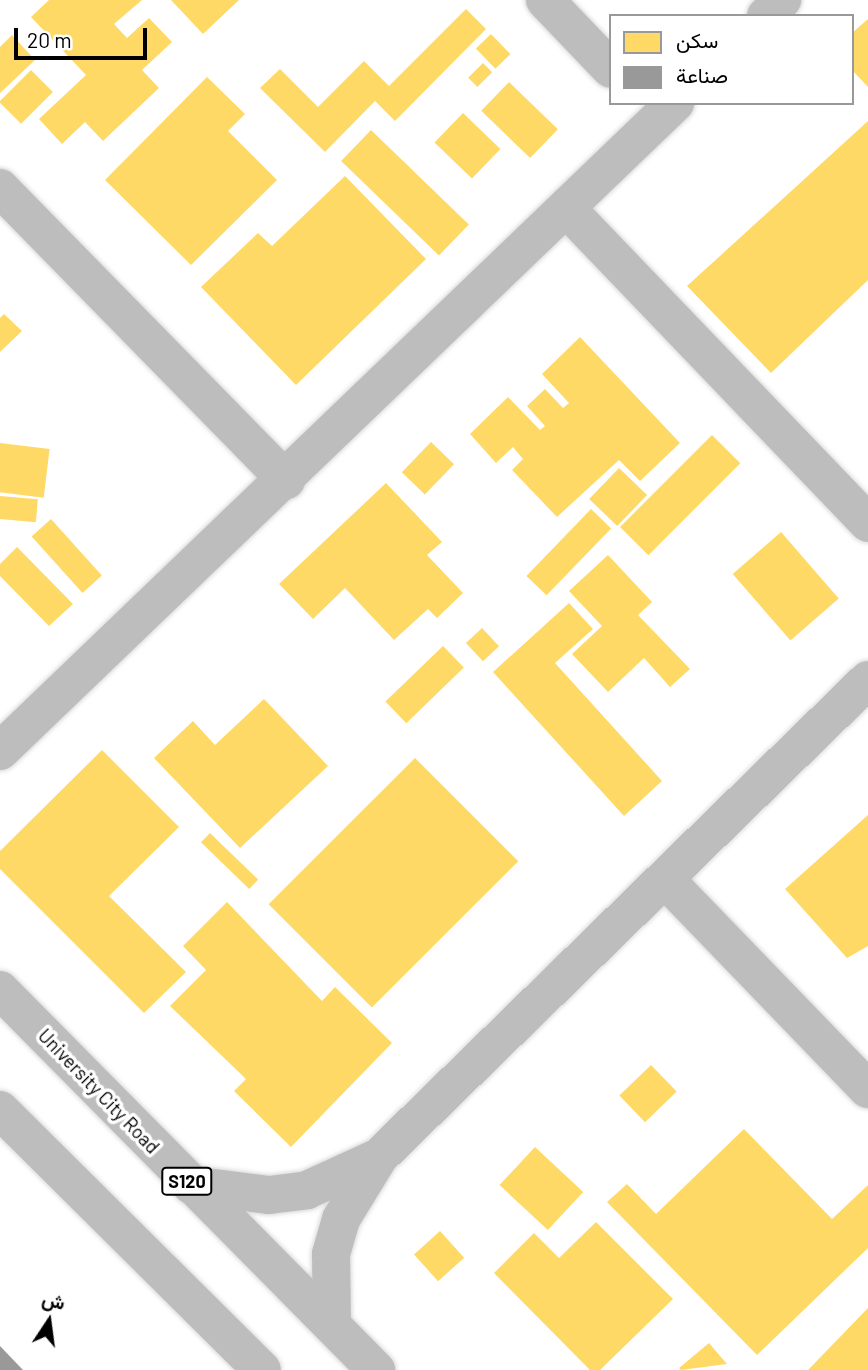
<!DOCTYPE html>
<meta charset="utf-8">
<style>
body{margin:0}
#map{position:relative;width:868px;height:1370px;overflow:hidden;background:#fff;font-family:Barlow,Vazirmatn,sans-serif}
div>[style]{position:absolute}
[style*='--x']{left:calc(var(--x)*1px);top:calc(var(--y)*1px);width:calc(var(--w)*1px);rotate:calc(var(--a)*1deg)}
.homes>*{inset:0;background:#ffd966;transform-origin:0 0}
.industry>*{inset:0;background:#999}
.roads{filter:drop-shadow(0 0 2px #dbdbdb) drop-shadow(0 0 2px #dbdbdb)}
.street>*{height:38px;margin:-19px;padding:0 19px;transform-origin:19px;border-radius:19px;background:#bdbdbd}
.primary>*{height:38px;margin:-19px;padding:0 19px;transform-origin:19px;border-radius:19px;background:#bdbdbd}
span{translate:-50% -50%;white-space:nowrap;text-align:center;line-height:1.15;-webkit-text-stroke:7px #fff;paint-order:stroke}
.shield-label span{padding:2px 5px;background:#fff;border:2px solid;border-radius:5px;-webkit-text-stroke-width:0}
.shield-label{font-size:18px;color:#000;font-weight:700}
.street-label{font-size:19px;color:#000}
.legend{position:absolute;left:609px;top:14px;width:245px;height:91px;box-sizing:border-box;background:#fff;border:2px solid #999;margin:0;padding:9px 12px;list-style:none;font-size:21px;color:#000}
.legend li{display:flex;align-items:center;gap:14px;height:35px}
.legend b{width:35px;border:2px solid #999}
.north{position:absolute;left:14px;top:1286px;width:70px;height:70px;-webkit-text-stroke:5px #fff;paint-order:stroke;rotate:13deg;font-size:19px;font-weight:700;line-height:28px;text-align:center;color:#000}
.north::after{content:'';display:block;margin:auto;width:24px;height:32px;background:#000;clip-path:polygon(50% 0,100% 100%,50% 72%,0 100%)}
.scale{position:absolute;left:14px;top:28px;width:133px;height:32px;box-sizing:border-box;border:4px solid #000;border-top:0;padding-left:9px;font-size:21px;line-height:24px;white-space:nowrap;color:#000;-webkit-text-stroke:5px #fff;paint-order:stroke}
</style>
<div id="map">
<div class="homes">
<i style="clip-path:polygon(49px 0,142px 0,114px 24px,127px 38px,149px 18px,172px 42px,142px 70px,159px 88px,103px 141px,85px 122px,62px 144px,39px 119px,86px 75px,31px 17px)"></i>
<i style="clip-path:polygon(171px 0,239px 0,203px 34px)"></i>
<i style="clip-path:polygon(466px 9px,486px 29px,395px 121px,375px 101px,325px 152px,260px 88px,280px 69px,318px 107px,364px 61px,389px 86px)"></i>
<i style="clip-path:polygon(868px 19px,868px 87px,852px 70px,852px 33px)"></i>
<i style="left:491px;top:34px;width:28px;height:21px;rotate:46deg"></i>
<i style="clip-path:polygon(12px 35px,35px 60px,0 93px,0 47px)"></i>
<i style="left:483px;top:63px;width:13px;height:21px;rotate:45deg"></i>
<i style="left:31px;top:70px;width:31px;height:45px;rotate:45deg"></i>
<i style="clip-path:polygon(207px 77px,245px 114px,228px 131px,277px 180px,191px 265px,105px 180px)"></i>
<i style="left:509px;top:82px;width:68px;height:40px;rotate:44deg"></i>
<i style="left:463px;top:113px;width:52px;height:41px;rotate:44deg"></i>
<i style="clip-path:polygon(868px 121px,868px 280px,771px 373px,687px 286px)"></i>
<i style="left:371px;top:130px;width:136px;height:43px;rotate:44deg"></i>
<i style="clip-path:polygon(345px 176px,426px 259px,296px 385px,201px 287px,258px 233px,272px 246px)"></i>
<i style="clip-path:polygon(4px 314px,22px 331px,0 352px,0 318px)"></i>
<i style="clip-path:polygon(580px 337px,680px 443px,640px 481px,619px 460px,557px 517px,512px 470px,523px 459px,513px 447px,496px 463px,470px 434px,508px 397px,540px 430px,545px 426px,527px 406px,545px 389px,563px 408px,569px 403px,542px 374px)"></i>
<i style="left:712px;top:435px;width:40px;height:130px;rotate:45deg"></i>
<i style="left:431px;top:442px;width:32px;height:42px;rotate:44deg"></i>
<i style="left:0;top:443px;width:50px;height:49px;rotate:7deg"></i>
<i style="left:619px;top:468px;width:39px;height:43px;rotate:44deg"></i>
<i style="clip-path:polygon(386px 483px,442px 542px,427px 555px,463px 593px,437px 618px,428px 609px,394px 640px,345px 588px,313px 619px,279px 584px)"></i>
<i style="left:0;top:496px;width:38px;height:23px;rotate:5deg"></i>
<i style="left:591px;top:509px;width:28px;height:93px;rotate:44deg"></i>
<i style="left:51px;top:519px;width:76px;height:26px;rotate:48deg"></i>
<i style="left:781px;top:532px;width:88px;height:64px;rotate:49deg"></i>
<i style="clip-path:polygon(17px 547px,73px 604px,49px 626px,0 576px,0 564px)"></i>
<i style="clip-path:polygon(608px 555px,652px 602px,638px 615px,690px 669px,670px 687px,644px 658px,608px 692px,572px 654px,602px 626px,569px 591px)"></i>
<i style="clip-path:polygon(569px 603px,593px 629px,555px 663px,662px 781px,624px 816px,493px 672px)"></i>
<i style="left:482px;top:628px;width:25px;height:22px;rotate:47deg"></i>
<i style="left:443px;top:646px;width:30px;height:80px;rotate:46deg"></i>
<i style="clip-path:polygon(264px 699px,328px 766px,240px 848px,154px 758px,193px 721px,215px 745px)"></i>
<i style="clip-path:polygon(102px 750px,179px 827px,109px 896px,186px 972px,144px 1013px,0 869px,0 851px)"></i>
<i style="left:415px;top:758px;width:146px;height:207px;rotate:45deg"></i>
<i style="clip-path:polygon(868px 815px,868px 946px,847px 958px,785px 889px)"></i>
<i style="left:210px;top:833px;width:67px;height:13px;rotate:44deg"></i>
<i style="clip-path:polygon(227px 902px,322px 1001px,335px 987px,392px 1043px,291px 1147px,234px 1091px,246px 1079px,170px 1006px,206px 970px,183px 946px)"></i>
<i style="left:651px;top:1065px;width:37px;height:44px;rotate:46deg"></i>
<i style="clip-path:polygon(744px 1129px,832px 1219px,868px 1185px,868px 1248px,757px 1355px,607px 1202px,627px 1184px,656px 1214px)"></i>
<i style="left:535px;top:1147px;width:66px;height:52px;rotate:43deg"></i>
<i style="clip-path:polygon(596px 1222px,673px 1299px,600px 1370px,590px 1370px,494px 1273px,534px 1233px,559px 1258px)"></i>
<i style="left:440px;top:1231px;width:36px;height:35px;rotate:48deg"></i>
<i style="clip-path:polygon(868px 1308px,868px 1370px,808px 1370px)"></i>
<i style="clip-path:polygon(709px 1343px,727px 1364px,681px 1370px,679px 1368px)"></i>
</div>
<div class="industry">
<i style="clip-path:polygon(0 1346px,23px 1370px,0 1370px)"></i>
</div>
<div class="roads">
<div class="street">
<i style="--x:545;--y:0;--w:95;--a:46.3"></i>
<i style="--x:766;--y:16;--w:23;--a:-45"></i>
<i style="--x:0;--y:188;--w:409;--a:45.6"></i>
<i style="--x:567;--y:209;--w:435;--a:46.2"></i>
<i style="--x:0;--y:751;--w:936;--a:-43.83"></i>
<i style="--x:665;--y:879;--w:292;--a:46"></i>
<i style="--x:191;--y:1185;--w:79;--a:7.3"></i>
<i style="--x:269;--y:1195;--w:38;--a:-7"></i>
<i style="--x:307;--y:1190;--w:77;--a:-24.6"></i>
<i style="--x:332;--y:1324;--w:70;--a:-90.8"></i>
<i style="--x:331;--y:1254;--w:36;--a:-74"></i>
<i style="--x:341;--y:1219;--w:73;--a:-58.5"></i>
<i style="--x:379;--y:1157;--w:683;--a:-44.29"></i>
</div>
<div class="primary">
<i style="--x:0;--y:990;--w:535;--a:45.3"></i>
<i style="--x:0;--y:1110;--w:369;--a:44.8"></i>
</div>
</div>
<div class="shield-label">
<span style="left:187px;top:1181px">S120</span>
</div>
<div class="street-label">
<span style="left:99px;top:1091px;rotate:46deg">University City Road</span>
</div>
<ul class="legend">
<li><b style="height:19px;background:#ffd966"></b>سكن</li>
<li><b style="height:19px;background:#999"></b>صناعة</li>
</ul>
<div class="north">ش</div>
<div class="scale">20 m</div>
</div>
